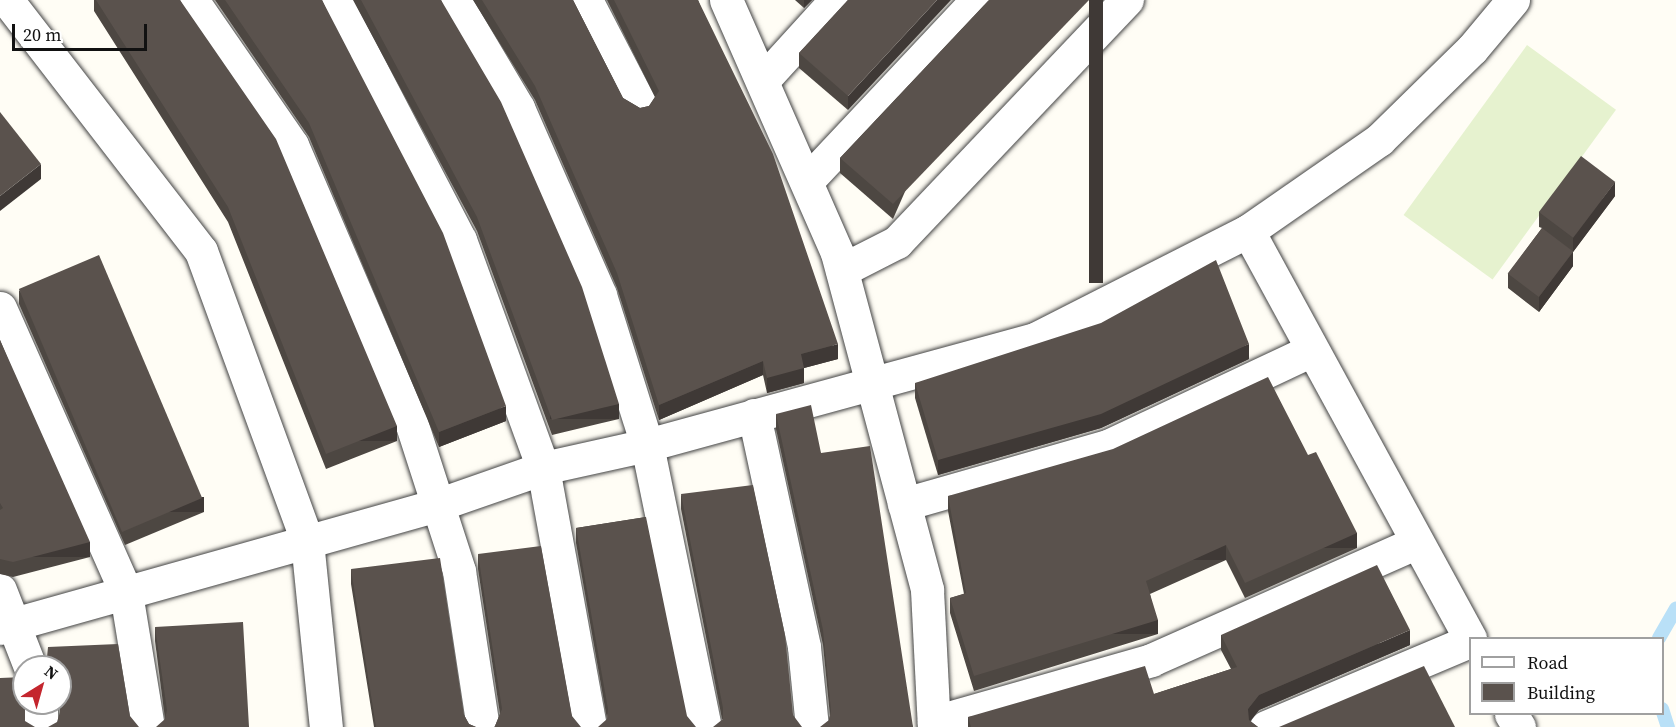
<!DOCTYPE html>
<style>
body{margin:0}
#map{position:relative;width:1676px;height:727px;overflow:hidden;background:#fffdf5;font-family:"Source Serif 4",serif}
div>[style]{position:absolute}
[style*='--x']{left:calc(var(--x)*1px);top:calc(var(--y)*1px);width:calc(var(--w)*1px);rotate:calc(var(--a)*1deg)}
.pitch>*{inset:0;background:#e6f2cf;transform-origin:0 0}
.stream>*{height:14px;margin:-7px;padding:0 7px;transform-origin:7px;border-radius:7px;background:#b9e0f7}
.roads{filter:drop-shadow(0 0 2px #444) drop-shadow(0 0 2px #444)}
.minor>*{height:33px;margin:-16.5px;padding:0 16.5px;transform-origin:16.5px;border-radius:16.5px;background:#fff}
.wall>*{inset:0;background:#4d4742}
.shaded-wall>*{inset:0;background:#3f3936;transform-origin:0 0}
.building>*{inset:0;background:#5a524d;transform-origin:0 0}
span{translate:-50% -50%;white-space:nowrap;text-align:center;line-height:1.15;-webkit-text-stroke:6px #fff;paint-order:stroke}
.legend{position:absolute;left:1469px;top:637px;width:195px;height:78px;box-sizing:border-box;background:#fff;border:2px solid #a0a0a0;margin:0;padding:8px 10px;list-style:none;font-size:18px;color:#111}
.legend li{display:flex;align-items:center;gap:12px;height:30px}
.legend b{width:30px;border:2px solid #a0a0a0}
.north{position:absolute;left:12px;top:655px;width:60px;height:60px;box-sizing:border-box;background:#fff;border:2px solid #a0a0a0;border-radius:50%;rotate:37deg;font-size:16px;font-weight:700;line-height:24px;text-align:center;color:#111}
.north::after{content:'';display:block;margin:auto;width:21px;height:27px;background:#c4262e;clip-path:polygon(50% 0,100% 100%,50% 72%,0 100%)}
.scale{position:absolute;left:12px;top:24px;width:135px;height:27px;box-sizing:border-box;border:3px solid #111;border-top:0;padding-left:8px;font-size:18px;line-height:21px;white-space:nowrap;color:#111;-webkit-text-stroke:4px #fff;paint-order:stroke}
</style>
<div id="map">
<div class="pitch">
<i style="left:1527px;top:45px;width:110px;height:210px;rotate:36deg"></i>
</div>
<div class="stream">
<i style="--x:1659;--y:638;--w:34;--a:-60"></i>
<i style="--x:1662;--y:709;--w:19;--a:72"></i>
</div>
<div class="roads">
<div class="minor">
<i style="--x:7;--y:0;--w:317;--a:52.3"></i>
<i style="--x:201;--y:251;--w:309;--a:69.9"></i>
<i style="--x:307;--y:541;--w:187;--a:84.2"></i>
<i style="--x:192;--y:0;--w:176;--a:55.4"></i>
<i style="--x:292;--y:145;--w:301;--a:66.8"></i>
<i style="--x:411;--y:422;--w:157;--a:72.1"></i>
<i style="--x:459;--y:571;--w:158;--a:81.3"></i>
<i style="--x:335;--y:0;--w:271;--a:62.5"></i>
<i style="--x:460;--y:240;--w:243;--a:70"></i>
<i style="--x:543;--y:468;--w:263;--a:79.7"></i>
<i style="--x:454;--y:0;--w:126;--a:59.3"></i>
<i style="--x:518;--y:108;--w:204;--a:66.3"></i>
<i style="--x:600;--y:295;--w:157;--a:72.6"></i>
<i style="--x:647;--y:445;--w:288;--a:78.4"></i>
<i style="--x:586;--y:0;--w:117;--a:62.6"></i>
<i style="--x:726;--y:0;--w:276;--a:66.3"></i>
<i style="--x:837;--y:253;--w:349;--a:75"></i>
<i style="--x:927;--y:590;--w:137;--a:87.1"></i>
<i style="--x:764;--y:79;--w:107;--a:-47.7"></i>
<i style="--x:807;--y:181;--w:248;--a:-46.8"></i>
<i style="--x:1248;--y:231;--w:464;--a:61.4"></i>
<i style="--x:842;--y:270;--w:62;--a:-27"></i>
<i style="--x:897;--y:242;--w:334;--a:-46.5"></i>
<i style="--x:0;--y:308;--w:312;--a:66.1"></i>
<i style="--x:126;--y:593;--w:136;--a:80.7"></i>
<i style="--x:754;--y:415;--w:237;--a:77.8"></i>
<i style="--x:804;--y:647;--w:80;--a:84.3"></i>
<i style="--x:904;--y:504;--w:212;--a:-15.9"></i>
<i style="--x:1108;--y:446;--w:225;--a:-25.2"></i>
<i style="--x:0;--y:590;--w:83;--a:68.7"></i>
<i style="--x:0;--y:628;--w:454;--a:-15.7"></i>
<i style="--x:437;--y:505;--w:112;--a:-19.2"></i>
<i style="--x:543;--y:468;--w:107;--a:-12.5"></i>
<i style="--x:647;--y:445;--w:404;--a:-15.3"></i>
<i style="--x:1037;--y:338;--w:237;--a:-26.9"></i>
<i style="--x:1248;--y:231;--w:160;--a:-34.8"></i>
<i style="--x:1379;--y:140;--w:130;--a:-44.4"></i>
<i style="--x:1472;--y:49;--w:64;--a:-50.1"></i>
<i style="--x:41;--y:703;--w:24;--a:90"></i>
<i style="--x:1511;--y:714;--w:15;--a:58"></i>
<i style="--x:934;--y:722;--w:226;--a:-15.9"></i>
<i style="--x:1151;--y:660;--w:291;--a:-23.9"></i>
<i style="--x:1266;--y:727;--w:221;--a:-22.9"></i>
</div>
</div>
<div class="wall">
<i style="clip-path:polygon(94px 0,180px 0,397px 441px,326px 469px,228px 222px,94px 11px)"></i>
<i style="clip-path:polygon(215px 0,322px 0,506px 421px,439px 447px,309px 137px)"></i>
<i style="clip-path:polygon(353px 0,441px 0,619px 419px,552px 435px,477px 231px)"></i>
<i style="clip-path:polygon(473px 0,573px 0,623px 98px,640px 108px,649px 106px,655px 97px,607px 0,698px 0,838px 359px,804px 368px,804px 383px,767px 393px,763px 375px,659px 420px,617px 288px,535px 100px)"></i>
<i style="clip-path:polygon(795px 0,812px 0,804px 8px)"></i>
<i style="clip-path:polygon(848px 0,848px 110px,799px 68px,799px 53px)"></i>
<i style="clip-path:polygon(989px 0,893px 219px,840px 173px,840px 158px)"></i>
<i style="clip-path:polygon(1615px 196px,1573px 252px,1573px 266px,1539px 312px,1508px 288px,1508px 274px,1542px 228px,1539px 227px,1539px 212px)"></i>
<i style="clip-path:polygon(19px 290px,204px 512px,125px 545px,19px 304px)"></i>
<i style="clip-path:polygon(0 340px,90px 557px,13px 577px,0 574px)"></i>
<i style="clip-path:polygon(1249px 359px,1101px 428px,938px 475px,915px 398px,915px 383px)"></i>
<i style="clip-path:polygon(776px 414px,821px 453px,913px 727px,829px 720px,830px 716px,823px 645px,776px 429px)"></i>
<i style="clip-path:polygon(1308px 455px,1357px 548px,1245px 598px,1226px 560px,1150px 594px,1158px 634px,974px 691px,950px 613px,950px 598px,964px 594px,948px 511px,948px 496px)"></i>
<i style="clip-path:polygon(681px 494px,793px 715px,722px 719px,681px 509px)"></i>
<i style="clip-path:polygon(646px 517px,607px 719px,576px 543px,576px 528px)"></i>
<i style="clip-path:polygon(478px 554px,572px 716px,495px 726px,500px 714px,478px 569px)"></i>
<i style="clip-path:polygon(351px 569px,464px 715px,469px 724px,476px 727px,374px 727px,351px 584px)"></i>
<i style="clip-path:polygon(155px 627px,249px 727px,165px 719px,155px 641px)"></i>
<i style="clip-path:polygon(1221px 635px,1410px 645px,1259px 710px,1250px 721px,1258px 727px,968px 727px,968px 717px,1154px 694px,1231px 669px,1221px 650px)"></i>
</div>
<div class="shaded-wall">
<i style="clip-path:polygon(804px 0,812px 0,804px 8px)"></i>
<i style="clip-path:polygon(937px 0,951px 0,848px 110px,848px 96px)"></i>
<i style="left:1089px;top:0;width:14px;height:283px"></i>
<i style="clip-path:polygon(41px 164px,41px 179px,0 211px,0 196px)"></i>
<i style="clip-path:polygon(1615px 182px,1615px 196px,1573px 252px,1573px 266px,1539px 312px,1539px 297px,1573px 252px,1573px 237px)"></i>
<i style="clip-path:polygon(838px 344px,838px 359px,804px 368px,804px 383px,767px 393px,767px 378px,801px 354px)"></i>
<i style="clip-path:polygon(1249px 344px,1249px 359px,1101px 428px,938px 475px,938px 460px)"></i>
<i style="clip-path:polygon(763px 361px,763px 375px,659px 420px,659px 405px)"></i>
<i style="left:619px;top:404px;width:15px;height:69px;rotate:90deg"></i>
<i style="clip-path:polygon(506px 406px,506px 421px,439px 447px,439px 432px)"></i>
<i style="left:397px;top:426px;width:15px;height:76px;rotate:90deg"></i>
<i style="left:204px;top:497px;width:15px;height:86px;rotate:90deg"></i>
<i style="left:1357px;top:533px;width:15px;height:123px;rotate:90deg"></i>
<i style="left:90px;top:542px;width:15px;height:80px;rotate:90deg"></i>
<i style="left:1226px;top:545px;width:15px;height:88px;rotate:90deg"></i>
<i style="left:1158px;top:620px;width:14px;height:192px;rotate:90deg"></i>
<i style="clip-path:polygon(1410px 630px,1410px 645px,1259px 710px,1248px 724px,1248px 709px,1259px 695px)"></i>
</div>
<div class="building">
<i style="clip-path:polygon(96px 0,180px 0,276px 139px,397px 426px,326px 454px,228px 207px)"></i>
<i style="clip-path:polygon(225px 0,322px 0,443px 233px,506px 406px,439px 432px,309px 123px)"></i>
<i style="clip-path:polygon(361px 0,441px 0,501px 102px,582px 287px,619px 404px,552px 420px,477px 217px)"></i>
<i style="clip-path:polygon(482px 0,573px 0,623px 98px,640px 108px,649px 106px,659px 91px,614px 0,698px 0,773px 154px,838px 344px,801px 354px,804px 368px,767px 378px,763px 361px,659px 405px,617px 273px,535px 86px)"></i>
<i style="clip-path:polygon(848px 0,937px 0,848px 96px,799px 53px)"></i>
<i style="clip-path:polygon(989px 0,1089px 0,893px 204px,840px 158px)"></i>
<i style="clip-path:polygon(0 112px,41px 164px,0 196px)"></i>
<i style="left:1581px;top:156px;width:43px;height:70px;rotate:37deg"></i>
<i style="left:1542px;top:228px;width:39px;height:57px;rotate:37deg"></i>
<i style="left:99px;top:255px;width:264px;height:87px;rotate:67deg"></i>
<i style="clip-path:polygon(1216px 260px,1249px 344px,1101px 414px,938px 460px,915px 383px,1101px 323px)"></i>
<i style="clip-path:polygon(0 340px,90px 542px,13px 562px,0 559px,0 510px,3px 508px,0 503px)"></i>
<i style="clip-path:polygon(1268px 377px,1308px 455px,1316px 452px,1357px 533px,1245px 583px,1226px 545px,1146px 581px,1158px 620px,974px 676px,950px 598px,966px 593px,948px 496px,1113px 449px)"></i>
<i style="clip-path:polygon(811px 405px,821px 453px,870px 446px,913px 727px,820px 727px,829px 720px,831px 711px,823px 630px,776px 414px)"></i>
<i style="clip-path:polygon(753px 485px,785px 635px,793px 715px,802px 727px,713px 727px,723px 719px,723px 708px,681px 494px)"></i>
<i style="clip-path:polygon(646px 517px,687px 716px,696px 727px,598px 727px,607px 719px,608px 709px,576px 528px)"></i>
<i style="clip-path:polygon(541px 546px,572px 716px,581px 727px,494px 727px,495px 726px,502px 709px,478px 554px)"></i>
<i style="clip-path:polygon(440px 558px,464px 715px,469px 724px,476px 727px,376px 727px,351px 569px)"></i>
<i style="clip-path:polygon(1377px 565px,1410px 630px,1259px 695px,1248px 709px,1249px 720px,1258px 727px,971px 727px,968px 717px,1145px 666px,1154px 694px,1237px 667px,1221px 635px)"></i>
<i style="clip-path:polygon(243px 622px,249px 727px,156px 727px,165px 719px,167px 710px,155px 627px)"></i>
<i style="clip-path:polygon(118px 644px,130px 716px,139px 727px,48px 727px,57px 722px,60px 712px,60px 667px,46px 667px,48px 647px)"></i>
<i style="clip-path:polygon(1424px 666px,1455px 727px,1279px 727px)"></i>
<i style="clip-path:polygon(24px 677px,24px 703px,25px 703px,25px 721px,35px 727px,0 727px,0 678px)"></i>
</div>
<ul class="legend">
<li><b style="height:8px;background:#fff"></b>Road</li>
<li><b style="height:16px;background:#5a524d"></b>Building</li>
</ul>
<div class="north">N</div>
<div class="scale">20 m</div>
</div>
